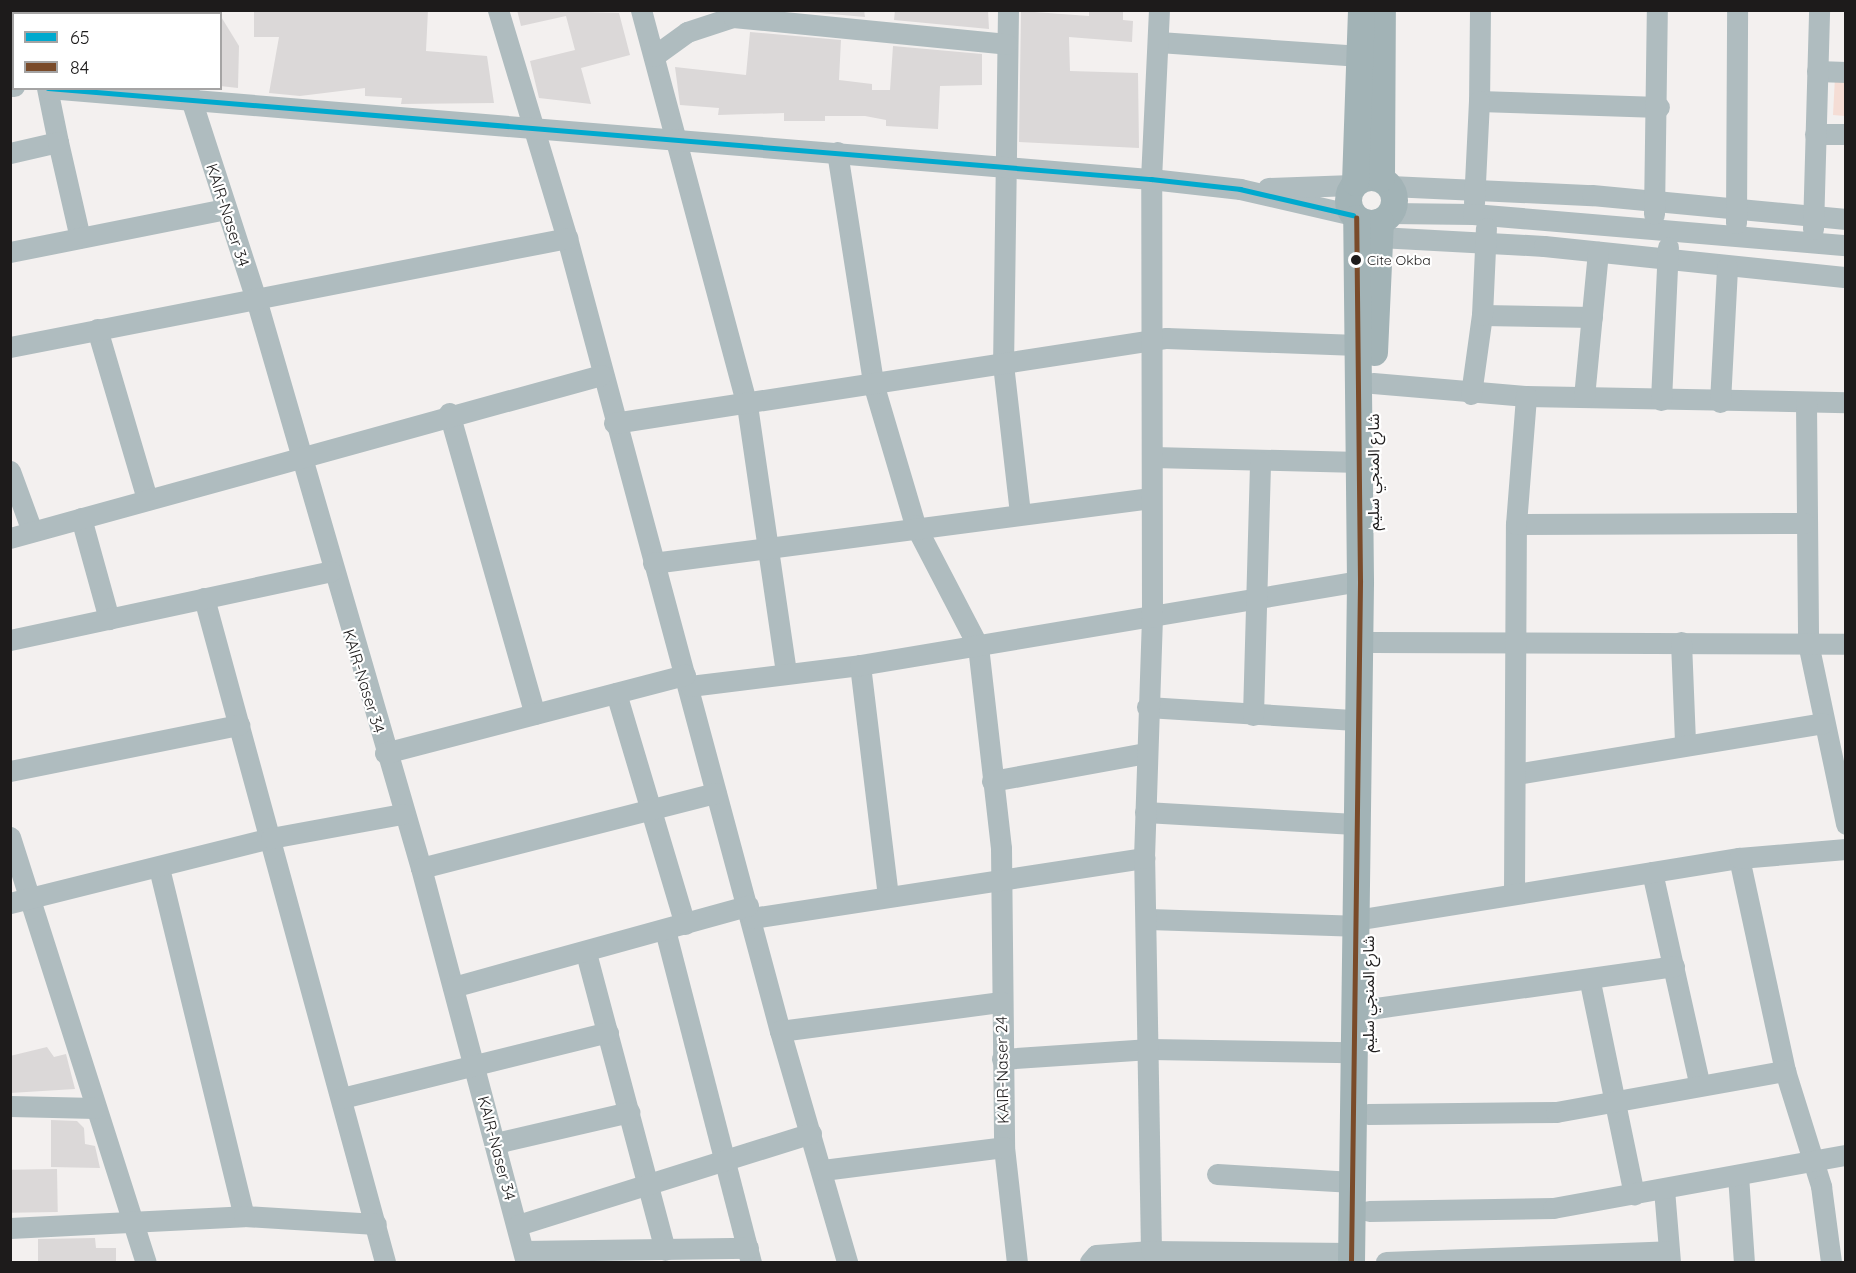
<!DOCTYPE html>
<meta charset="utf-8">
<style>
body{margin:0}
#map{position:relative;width:1856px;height:1273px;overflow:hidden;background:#f3f0ef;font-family:Quicksand,"Noto Sans Arabic",sans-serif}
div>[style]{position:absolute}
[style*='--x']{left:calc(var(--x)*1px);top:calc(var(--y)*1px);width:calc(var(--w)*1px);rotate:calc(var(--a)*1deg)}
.green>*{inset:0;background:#f5ddd5}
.building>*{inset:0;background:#dbd8d8;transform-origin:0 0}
.minor>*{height:21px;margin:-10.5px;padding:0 10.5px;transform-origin:10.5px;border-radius:10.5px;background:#afbcbf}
.major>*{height:27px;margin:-13.5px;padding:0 13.5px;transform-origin:13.5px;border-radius:13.5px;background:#a2b3b6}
.major>.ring{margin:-13.5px;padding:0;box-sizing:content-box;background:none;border:27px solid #a2b3b6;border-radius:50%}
.bus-1>*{height:4.5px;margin:-2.25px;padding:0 2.25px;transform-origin:2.25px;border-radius:2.25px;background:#00a9ce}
.bus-2>*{height:4.5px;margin:-2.25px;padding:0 2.25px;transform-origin:2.25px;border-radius:2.25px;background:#7a4b2a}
.dots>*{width:16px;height:16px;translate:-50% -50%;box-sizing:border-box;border:3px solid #fff;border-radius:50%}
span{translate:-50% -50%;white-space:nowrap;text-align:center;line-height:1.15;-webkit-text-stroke:4.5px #fff;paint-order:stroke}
.bus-label{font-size:14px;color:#1d1b1b}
.left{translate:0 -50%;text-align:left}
.street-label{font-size:16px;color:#1d1b1b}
.frame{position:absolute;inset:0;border:12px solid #1d1b1b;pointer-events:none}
.legend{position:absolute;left:12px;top:12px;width:210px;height:78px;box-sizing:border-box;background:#fff;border:2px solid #a5a4a4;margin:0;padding:8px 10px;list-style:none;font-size:18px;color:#1d1b1b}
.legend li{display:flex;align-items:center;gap:12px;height:30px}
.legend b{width:30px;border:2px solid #a5a4a4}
</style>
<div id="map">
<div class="green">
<i style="clip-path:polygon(1835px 77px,1845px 78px,1845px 116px,1833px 115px)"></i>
</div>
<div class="building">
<i style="clip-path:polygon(428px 10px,426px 51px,487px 56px,494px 103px,401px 104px,402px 98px,365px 96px,365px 88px,300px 96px,269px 93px,279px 37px,254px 37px,254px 11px)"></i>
<i style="clip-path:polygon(517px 10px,619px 13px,630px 55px,581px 68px,591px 104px,539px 98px,530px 61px,575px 50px,566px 16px,521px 26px)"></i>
<i style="clip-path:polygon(797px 10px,864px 10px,865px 17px,797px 11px)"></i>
<i style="clip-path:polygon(895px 10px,988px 10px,989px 29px,894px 20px)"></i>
<i style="clip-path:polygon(1089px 10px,1123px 10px,1123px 20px,1133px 21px,1132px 42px,1069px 37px,1070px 71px,1138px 73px,1139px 148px,1019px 142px,1021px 11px,1089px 16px)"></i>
<i style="clip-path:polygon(220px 15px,239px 46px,238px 88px,220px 86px)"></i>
<i style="clip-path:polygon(750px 32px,841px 40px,839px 80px,872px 84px,872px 90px,890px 90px,893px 46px,982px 54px,982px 85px,940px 86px,938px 129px,886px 126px,886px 120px,865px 116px,825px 116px,825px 121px,784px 121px,784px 113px,718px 115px,719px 108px,680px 105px,675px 67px,746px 75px)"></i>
<i style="clip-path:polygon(47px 1047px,54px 1057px,66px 1054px,75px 1089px,10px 1093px,10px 1056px)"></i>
<i style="clip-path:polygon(51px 1120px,77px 1121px,84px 1128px,85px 1144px,95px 1146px,100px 1168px,51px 1167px)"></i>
<i style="left:57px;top:1169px;width:43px;height:47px;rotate:89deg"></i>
<i style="clip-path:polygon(95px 1238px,96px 1248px,116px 1248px,116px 1263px,38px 1263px,38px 1239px)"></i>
</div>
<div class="minor">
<i style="--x:26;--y:10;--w:4;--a:76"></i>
<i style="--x:158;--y:10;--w:4;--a:76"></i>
<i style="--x:498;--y:10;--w:238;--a:73.2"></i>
<i style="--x:567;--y:238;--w:821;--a:74.97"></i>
<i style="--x:780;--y:1031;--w:241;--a:73.8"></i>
<i style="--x:641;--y:10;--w:409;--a:75"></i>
<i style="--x:747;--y:405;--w:269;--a:81.7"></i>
<i style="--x:1008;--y:10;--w:354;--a:90.8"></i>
<i style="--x:1003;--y:364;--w:150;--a:83.5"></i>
<i style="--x:1480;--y:10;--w:91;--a:90.6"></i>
<i style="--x:1479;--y:101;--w:180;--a:1.9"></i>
<i style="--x:1159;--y:42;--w:202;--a:4"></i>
<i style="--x:654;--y:56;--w:41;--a:-36"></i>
<i style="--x:687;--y:32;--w:48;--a:-18.1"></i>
<i style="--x:733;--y:17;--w:275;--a:5.6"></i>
<i style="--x:1817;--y:71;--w:29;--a:2"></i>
<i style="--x:10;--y:86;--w:4;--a:0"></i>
<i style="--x:47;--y:88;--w:55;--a:78.5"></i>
<i style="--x:48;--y:88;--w:1107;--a:4.72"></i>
<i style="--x:1151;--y:179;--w:90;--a:6.4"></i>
<i style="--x:1240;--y:189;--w:116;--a:13"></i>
<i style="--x:188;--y:90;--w:220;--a:72"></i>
<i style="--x:256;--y:299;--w:592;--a:73.83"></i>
<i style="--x:421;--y:868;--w:408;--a:75.1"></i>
<i style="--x:1815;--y:134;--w:31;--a:0"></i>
<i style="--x:837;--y:152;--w:234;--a:81.1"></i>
<i style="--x:873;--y:383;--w:148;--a:73.5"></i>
<i style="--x:915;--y:525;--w:136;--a:62.5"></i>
<i style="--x:978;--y:646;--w:203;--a:83.5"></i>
<i style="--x:1001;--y:848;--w:299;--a:89.4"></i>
<i style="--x:1004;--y:1147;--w:116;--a:83.6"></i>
<i style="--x:10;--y:153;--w:49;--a:-12.9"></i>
<i style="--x:58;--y:142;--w:98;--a:77.1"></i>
<i style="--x:1390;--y:186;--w:202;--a:2.6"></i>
<i style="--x:1592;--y:195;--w:255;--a:5.4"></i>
<i style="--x:1268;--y:188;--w:84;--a:-2"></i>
<i style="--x:1474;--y:203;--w:102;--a:-87.2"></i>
<i style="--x:1390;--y:213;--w:83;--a:0.7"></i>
<i style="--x:1473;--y:214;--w:374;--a:4.8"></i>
<i style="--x:1654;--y:214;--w:204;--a:-89.2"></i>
<i style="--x:1736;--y:223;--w:213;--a:-89.7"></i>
<i style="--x:1813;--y:229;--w:219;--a:-88.4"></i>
<i style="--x:1379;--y:237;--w:165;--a:3.1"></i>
<i style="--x:1544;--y:246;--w:304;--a:5.9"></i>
<i style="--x:10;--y:252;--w:219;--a:-11.3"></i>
<i style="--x:1482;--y:315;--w:110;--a:1"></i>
<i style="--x:97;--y:329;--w:177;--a:73.6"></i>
<i style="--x:10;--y:347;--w:568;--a:-11.07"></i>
<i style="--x:1373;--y:383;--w:154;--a:4.9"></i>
<i style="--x:1526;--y:396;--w:320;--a:1.1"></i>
<i style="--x:1471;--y:394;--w:80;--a:-82.1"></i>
<i style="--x:1482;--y:315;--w:87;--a:-87.4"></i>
<i style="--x:1584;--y:397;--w:146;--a:-84.5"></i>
<i style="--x:1661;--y:400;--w:153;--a:-87.4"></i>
<i style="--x:1720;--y:402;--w:135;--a:-87"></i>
<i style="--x:1806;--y:402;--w:241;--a:89.5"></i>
<i style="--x:1808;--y:643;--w:185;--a:78.1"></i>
<i style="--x:449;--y:413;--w:313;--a:74.1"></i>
<i style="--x:614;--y:423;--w:559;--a:-8.75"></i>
<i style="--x:1166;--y:338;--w:191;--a:2.1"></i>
<i style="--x:1153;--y:457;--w:207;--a:1.4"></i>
<i style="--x:10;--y:471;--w:64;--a:69.9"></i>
<i style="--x:81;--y:518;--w:105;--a:74.5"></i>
<i style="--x:1516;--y:524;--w:288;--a:-0.2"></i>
<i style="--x:10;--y:538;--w:613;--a:-15.42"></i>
<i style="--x:653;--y:563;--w:502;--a:-7.44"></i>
<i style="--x:204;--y:598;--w:688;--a:74.75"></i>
<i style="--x:10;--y:640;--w:328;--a:-12.1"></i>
<i style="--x:1372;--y:642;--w:474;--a:0.2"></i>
<i style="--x:1681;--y:642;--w:101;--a:87.7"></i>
<i style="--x:860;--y:665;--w:232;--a:83.1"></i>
<i style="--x:690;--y:686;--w:171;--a:-7"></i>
<i style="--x:860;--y:665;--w:507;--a:-9.54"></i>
<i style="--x:616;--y:693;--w:241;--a:73.4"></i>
<i style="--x:1147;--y:707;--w:209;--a:3.6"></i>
<i style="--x:1253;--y:715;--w:253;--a:-88.4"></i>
<i style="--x:385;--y:753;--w:310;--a:-14.6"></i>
<i style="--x:10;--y:771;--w:234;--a:-11.4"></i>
<i style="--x:1516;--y:774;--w:311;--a:-9.4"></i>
<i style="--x:992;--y:781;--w:157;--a:-10.3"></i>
<i style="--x:1145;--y:812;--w:210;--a:3.3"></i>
<i style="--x:10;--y:837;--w:446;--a:72.3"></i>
<i style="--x:1739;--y:858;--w:218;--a:77.8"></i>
<i style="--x:1785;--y:1071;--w:121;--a:72.6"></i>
<i style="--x:1821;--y:1186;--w:77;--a:82.5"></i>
<i style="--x:159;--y:868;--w:358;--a:76.3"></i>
<i style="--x:421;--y:868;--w:304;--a:-14.3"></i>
<i style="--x:1652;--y:872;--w:216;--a:77.4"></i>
<i style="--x:1514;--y:892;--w:368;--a:-89.7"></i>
<i style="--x:1516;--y:524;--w:128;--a:-85.5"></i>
<i style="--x:10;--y:903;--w:269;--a:-14"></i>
<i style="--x:271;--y:838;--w:133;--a:-10.4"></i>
<i style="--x:752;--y:918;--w:397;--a:-8.7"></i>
<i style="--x:1368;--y:918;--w:376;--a:-9.2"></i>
<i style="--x:1739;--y:858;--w:107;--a:-4.8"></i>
<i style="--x:1148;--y:919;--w:206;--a:1.9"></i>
<i style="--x:665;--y:930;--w:343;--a:75.5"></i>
<i style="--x:586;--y:953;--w:307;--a:75.1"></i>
<i style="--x:1590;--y:982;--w:217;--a:78.3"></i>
<i style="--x:453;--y:987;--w:306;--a:-15.4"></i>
<i style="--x:1369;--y:1009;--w:308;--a:-8"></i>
<i style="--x:780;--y:1031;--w:223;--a:-7.5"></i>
<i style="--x:1002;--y:1059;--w:148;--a:-3.9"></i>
<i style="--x:1150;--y:1049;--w:202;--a:0.9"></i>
<i style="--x:342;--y:1098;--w:274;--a:-13.9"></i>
<i style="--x:10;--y:1106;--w:85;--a:1.3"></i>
<i style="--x:1368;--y:1114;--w:188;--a:-0.6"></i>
<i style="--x:1556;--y:1112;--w:233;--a:-10.2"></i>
<i style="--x:496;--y:1143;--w:137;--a:-13.1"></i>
<i style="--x:823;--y:1170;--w:182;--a:-7.2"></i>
<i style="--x:1217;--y:1174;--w:136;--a:3.4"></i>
<i style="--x:1738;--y:1175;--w:87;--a:86.1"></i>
<i style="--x:1664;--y:1189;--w:73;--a:85.3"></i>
<i style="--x:1369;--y:1211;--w:184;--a:-0.9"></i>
<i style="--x:1553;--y:1208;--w:298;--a:-10.3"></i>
<i style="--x:518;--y:1225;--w:307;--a:-17.4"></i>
<i style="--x:10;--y:1228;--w:234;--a:-2.9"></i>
<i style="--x:244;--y:1216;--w:132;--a:3.5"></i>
<i style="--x:524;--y:1251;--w:224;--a:-0.8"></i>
<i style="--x:1151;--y:1251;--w:393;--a:-91"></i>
<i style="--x:1144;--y:858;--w:241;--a:-88.1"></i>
<i style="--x:1152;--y:617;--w:438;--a:-90.1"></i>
<i style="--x:1151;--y:179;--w:169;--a:-87.3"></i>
<i style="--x:1090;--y:1262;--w:9;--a:-49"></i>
<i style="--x:1096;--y:1255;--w:55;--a:-4.2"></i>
<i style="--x:1151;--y:1251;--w:201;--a:0.6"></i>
<i style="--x:1386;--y:1262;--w:283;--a:-2.2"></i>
</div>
<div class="major">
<i class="ring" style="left:1348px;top:177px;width:19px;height:19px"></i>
<i style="--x:1381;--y:178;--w:168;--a:-89.7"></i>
<i style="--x:1355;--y:182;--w:172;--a:-88"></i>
<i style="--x:1374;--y:352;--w:131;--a:-87.4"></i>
<i style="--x:1351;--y:1262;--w:681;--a:-89.24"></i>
<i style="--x:1360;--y:581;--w:363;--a:-90.6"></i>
</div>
<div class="bus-1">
<i style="--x:48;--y:88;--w:1107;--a:4.72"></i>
<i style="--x:1151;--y:179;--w:90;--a:6.4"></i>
<i style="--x:1240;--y:189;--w:116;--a:13"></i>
</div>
<div class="bus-2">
<i style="--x:1351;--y:1262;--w:681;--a:-89.24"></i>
<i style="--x:1360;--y:581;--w:363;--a:-90.6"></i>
</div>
<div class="dots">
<i style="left:1356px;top:260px;background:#1d1b1b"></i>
</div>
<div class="bus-label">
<span class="left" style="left:1367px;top:260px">Cite Okba</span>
</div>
<div class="street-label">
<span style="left:228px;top:215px;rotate:72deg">KAIR-Naser 34</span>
<span style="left:1373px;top:472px;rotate:-90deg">شارع المنجي سليم</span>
<span style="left:364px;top:681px;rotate:73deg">KAIR-Naser 34</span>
<span style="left:1368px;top:994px;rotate:-90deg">شارع المنجي سليم</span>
<span style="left:1002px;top:1070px;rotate:-91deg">KAIR-Naser 24</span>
<span style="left:497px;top:1148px;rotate:75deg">KAIR-Naser 34</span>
</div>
<div class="frame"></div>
<ul class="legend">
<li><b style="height:8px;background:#00a9ce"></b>65</li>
<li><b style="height:8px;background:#7a4b2a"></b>84</li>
</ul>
</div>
